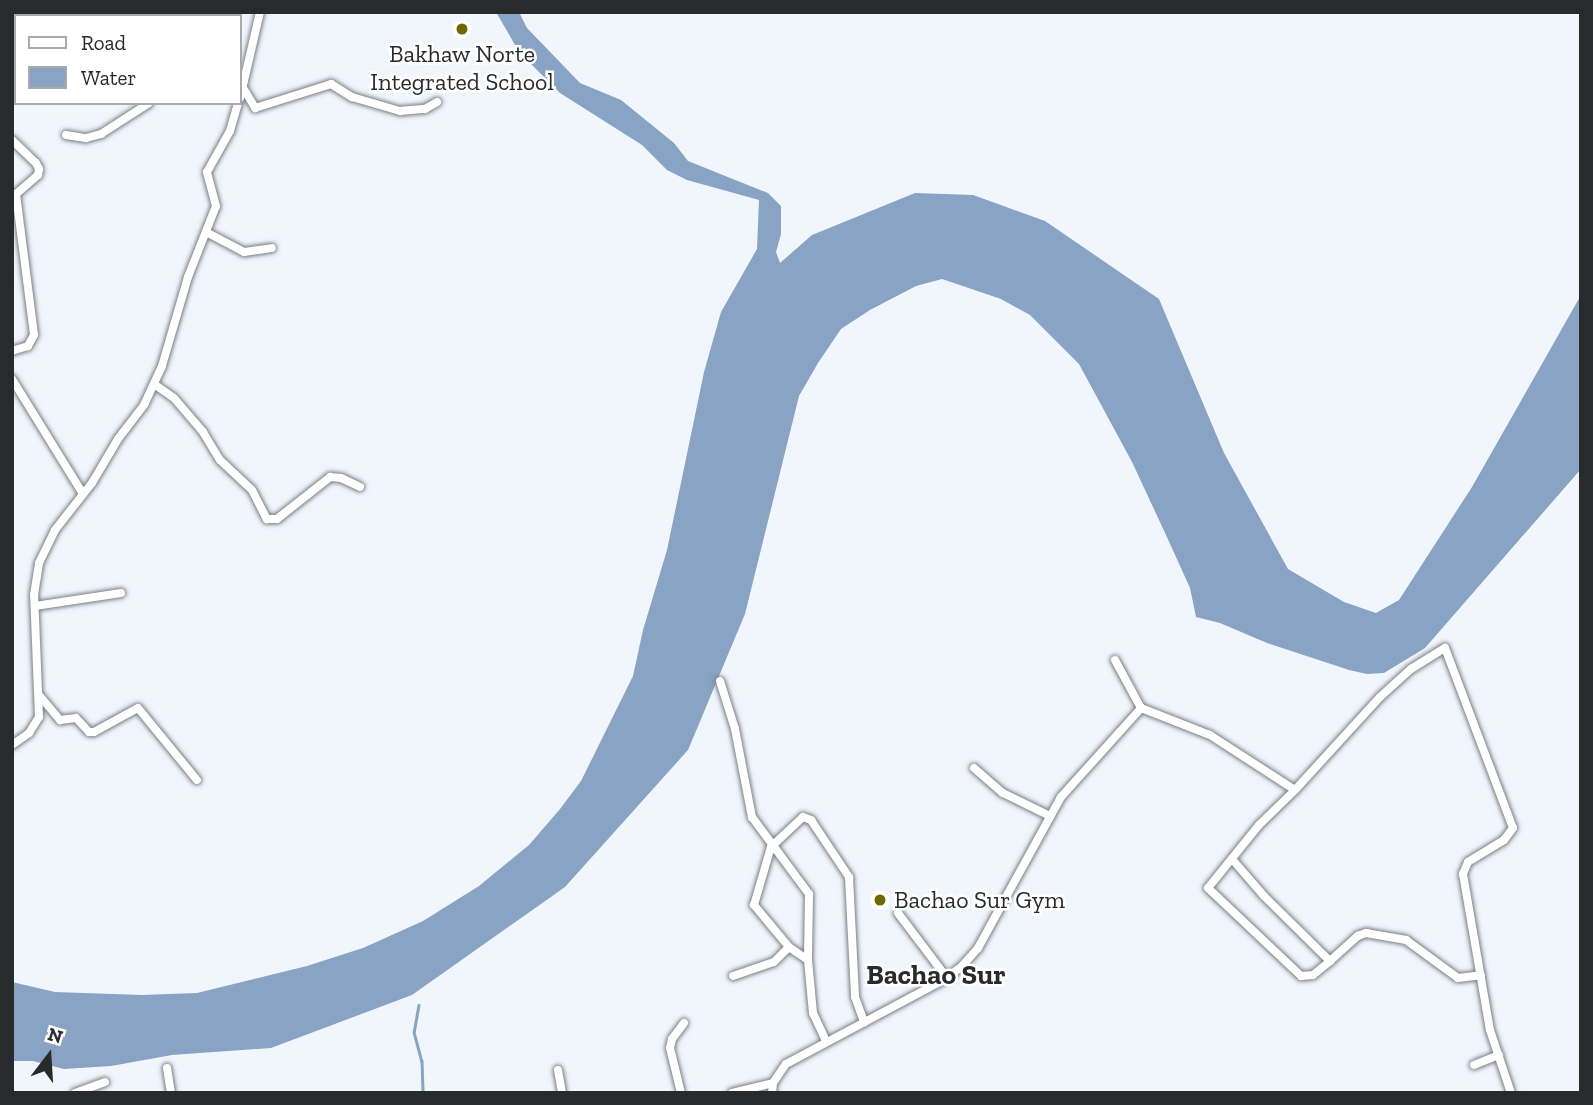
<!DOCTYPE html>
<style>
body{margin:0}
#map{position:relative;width:1593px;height:1105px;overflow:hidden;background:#f1f6fd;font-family:"Zilla Slab",serif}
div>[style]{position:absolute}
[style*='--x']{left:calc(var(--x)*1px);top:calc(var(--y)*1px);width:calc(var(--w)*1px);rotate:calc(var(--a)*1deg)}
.water>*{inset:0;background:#88a3c4}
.stream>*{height:2.5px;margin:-1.25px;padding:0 1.25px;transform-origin:1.25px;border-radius:1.25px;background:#88a3c4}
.roads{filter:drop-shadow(0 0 2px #7a7f85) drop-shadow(0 0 2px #7a7f85)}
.minor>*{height:8px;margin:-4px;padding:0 4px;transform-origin:4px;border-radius:4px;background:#fff}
.dots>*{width:19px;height:19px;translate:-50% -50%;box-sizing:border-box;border:4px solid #fff;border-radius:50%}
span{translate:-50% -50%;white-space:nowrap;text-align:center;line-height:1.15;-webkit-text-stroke:5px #fff;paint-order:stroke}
.poi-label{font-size:24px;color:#282a2c}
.left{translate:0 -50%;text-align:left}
.quarter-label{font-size:28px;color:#282a2c;font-weight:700}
.frame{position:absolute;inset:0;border:14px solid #282a2c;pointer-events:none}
.legend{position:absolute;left:14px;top:14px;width:228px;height:91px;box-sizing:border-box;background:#fff;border:2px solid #a9aaab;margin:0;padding:9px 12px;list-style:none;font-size:21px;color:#282a2c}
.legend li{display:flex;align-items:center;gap:14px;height:35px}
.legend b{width:35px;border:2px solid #a9aaab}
.north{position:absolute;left:14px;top:1021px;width:70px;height:70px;-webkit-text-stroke:5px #fff;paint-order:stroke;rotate:17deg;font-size:19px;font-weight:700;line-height:28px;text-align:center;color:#282a2c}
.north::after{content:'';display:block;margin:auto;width:24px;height:32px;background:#282a2c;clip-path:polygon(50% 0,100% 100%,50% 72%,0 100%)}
</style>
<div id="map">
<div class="water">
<i style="clip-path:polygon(496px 12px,519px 12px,527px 28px,580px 83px,621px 100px,674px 143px,688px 161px,768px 193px,781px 206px,781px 234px,776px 252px,780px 263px,812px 235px,915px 193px,973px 195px,1045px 221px,1159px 299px,1224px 453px,1288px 569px,1344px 602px,1376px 613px,1399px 600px,1472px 487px,1581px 295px,1581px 469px,1425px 648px,1384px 673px,1367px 674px,1349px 670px,1267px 643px,1220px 623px,1196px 617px,1190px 588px,1166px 535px,1132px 462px,1079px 364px,1030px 315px,1001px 299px,942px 279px,916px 286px,870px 310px,841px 329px,818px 363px,799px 396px,745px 614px,688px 750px,565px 887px,412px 995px,271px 1048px,172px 1055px,111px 1066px,64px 1069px,33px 1061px,12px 1061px,12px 982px,55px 992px,142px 995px,197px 993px,307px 966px,363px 948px,423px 921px,479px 886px,529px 845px,560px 809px,581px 781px,633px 676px,643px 630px,667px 550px,704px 372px,721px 312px,757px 249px,759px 200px,687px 180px,667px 170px,642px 145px,560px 93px,519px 52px)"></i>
</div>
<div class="stream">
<i style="--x:419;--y:1005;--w:27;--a:100"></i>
<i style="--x:414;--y:1032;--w:30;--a:75"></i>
<i style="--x:422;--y:1061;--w:32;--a:88"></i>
</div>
<div class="roads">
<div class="minor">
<i style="--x:242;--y:86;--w:26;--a:59"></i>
<i style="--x:255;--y:108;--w:80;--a:-17.5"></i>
<i style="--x:331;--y:84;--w:25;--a:32"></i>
<i style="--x:352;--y:97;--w:50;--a:16.3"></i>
<i style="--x:400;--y:111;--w:25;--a:-5"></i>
<i style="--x:425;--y:109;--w:14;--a:-30"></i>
<i style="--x:240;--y:98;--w:88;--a:-76.9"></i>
<i style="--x:66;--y:135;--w:20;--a:9"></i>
<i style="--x:86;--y:138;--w:16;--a:-15"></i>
<i style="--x:101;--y:134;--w:57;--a:-32.9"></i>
<i style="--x:12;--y:140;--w:33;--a:44"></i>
<i style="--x:36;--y:163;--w:7;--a:63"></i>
<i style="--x:39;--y:169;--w:6;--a:99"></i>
<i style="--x:38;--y:175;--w:29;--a:139"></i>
<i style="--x:16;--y:194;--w:142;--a:82.7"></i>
<i style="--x:34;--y:335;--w:13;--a:119"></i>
<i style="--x:28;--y:346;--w:17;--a:163"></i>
<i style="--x:206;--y:232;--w:43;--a:27.8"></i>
<i style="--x:244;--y:252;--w:28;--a:-8"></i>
<i style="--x:12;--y:379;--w:135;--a:58.3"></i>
<i style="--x:154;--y:384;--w:24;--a:35"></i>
<i style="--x:174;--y:398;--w:45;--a:49.5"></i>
<i style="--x:203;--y:432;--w:33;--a:59"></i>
<i style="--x:220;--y:460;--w:44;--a:43.2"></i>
<i style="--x:252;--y:490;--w:33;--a:63"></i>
<i style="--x:267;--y:519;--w:10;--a:0"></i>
<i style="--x:277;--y:519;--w:68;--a:-38.4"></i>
<i style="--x:330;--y:477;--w:11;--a:5"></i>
<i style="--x:341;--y:478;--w:21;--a:25"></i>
<i style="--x:35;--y:606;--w:87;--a:-8.6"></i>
<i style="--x:1115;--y:660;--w:55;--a:61.6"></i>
<i style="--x:720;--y:681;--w:50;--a:72.6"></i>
<i style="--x:735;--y:729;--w:90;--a:79.1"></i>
<i style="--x:752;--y:817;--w:96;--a:53.5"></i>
<i style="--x:809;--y:894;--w:66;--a:90.9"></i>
<i style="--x:808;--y:960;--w:53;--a:84.6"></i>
<i style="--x:813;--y:1013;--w:31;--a:65"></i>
<i style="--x:39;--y:695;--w:33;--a:50"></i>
<i style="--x:60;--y:720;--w:16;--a:-7"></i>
<i style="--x:76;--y:718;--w:19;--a:47"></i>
<i style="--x:89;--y:732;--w:5;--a:0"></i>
<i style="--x:94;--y:732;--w:50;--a:-28.6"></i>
<i style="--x:138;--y:708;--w:93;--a:50.7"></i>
<i style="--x:12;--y:745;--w:21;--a:-35"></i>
<i style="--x:29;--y:733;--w:19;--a:-58"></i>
<i style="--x:39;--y:717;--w:122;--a:-92.3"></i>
<i style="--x:34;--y:595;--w:32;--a:-81"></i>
<i style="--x:39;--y:563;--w:37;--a:-64"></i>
<i style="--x:55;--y:530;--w:60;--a:-51.8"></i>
<i style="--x:92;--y:483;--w:51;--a:-59.4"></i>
<i style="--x:118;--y:439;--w:43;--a:-52.6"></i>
<i style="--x:144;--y:405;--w:43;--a:-65.2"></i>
<i style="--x:162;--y:366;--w:93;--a:-73.7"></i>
<i style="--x:188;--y:277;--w:76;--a:-68.5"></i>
<i style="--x:216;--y:206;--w:35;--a:-105"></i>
<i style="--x:207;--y:172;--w:47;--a:-60.7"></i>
<i style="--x:230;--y:131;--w:29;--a:-74"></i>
<i style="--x:974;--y:768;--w:38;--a:41"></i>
<i style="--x:1003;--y:793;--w:52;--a:26.1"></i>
<i style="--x:1295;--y:790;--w:50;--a:135.8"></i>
<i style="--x:1259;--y:825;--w:81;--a:129"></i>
<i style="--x:1208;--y:888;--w:128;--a:43.4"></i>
<i style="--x:1301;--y:976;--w:12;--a:-5"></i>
<i style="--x:1313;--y:975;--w:22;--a:-39"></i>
<i style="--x:1232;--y:859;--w:49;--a:49.1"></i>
<i style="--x:1264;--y:896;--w:93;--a:44.6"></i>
<i style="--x:1330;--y:961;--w:38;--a:-42"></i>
<i style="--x:1358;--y:936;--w:9;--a:-21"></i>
<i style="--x:1366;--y:933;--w:41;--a:9.9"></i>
<i style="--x:1406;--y:940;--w:64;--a:36.2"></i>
<i style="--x:1458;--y:978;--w:23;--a:-7"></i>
<i style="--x:898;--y:913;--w:81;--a:53"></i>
<i style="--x:808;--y:960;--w:23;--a:-146"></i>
<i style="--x:789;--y:947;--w:55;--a:-129.8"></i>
<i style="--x:754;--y:905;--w:60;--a:-73.7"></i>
<i style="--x:771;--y:847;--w:44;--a:-43.2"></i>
<i style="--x:803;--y:817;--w:9;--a:21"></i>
<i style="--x:811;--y:820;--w:69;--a:56.3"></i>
<i style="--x:849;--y:877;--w:120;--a:87.1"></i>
<i style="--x:855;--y:997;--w:27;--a:70"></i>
<i style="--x:733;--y:976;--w:43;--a:-18.9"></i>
<i style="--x:774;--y:962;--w:21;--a:-45"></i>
<i style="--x:1474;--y:1065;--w:27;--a:-22"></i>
<i style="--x:167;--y:1068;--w:25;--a:81"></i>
<i style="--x:558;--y:1070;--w:23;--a:80"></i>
<i style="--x:75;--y:1093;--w:32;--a:-20"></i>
<i style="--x:681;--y:1093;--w:46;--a:-103.7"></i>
<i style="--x:670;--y:1048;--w:9;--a:-77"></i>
<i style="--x:672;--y:1039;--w:20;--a:-53"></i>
<i style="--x:732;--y:1093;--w:42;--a:-13.7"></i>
<i style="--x:772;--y:1093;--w:10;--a:-84"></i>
<i style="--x:773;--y:1083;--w:23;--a:-56"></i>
<i style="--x:786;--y:1064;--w:180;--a:-28.1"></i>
<i style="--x:945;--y:979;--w:21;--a:-37"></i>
<i style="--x:962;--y:966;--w:24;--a:-48"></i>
<i style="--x:978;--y:948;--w:172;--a:-61.2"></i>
<i style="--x:1061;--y:797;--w:120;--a:-48"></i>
<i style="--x:1141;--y:708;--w:74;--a:21.4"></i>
<i style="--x:1210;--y:735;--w:101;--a:32.9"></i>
<i style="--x:1295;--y:790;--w:126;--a:-47.6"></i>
<i style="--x:1380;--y:697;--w:42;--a:-42.1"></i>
<i style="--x:1411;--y:669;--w:40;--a:-32"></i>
<i style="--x:1445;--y:648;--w:192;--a:69.3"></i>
<i style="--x:1513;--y:828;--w:15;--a:127"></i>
<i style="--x:1504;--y:840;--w:42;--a:148.6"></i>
<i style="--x:1468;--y:862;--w:13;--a:113"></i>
<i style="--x:1463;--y:874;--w:158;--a:80.2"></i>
<i style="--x:1490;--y:1030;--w:66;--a:71.6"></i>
</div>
</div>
<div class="dots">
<i style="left:462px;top:29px;background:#716800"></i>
<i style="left:880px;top:900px;background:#716800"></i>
</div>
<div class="poi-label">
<span style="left:462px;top:68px">Bakhaw Norte<br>Integrated School</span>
<span class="left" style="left:894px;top:900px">Bachao Sur Gym</span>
</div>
<div class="quarter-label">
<span style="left:936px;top:975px">Bachao Sur</span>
</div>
<div class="frame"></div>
<ul class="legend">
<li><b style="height:9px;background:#fff"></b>Road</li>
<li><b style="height:19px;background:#88a3c4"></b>Water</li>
</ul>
<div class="north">N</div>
</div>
